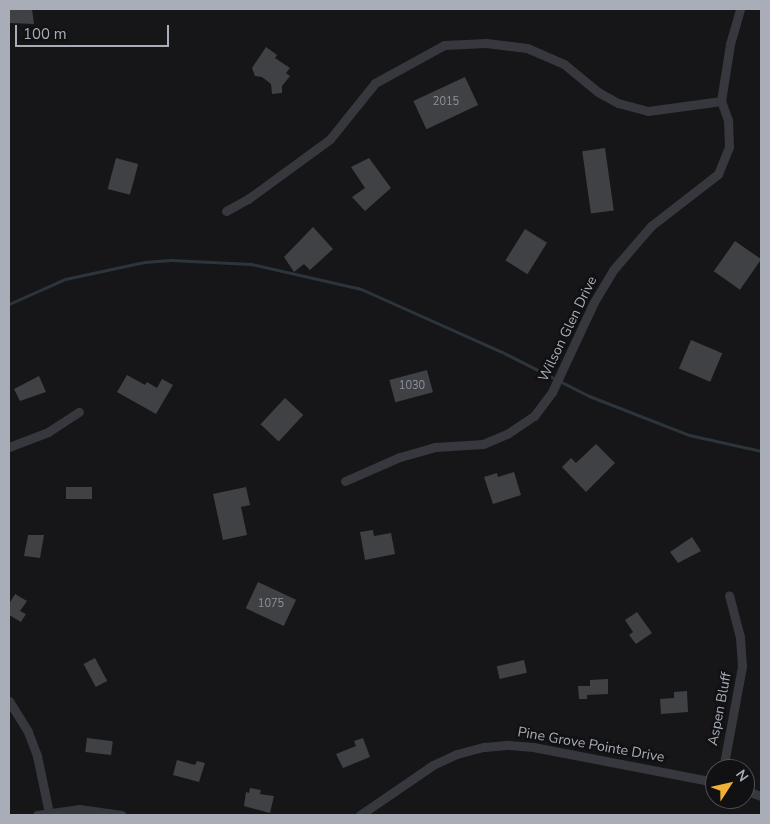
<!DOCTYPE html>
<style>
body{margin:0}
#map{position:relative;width:770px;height:824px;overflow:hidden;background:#161618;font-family:"Nunito Sans",sans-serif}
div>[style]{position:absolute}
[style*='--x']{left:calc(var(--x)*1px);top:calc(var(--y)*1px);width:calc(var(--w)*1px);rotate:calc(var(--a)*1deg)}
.stream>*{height:3px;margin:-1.5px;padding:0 1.5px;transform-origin:1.5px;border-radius:1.5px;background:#2c353c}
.building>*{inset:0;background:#404145;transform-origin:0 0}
.street>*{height:9px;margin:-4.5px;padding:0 4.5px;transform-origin:4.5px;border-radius:4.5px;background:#37383d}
span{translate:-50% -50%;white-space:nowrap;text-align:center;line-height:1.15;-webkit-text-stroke:5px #111113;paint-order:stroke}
.number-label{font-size:11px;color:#8e929b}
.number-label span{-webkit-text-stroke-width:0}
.street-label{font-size:14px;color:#a8adb8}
.frame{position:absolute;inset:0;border:10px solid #a8adb8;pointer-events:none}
.north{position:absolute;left:705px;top:759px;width:50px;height:50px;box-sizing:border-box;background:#111113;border:1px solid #4d4f55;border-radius:50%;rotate:55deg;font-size:14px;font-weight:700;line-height:20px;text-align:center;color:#a8adb8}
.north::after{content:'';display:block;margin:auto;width:18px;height:22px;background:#f2b134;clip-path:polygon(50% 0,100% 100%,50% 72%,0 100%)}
.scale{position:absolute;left:15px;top:25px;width:154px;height:22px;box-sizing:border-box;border:2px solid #a8adb8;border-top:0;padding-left:6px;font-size:15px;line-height:18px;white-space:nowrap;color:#a8adb8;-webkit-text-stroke:4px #111113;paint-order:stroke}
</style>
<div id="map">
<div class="stream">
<i style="--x:9;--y:304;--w:61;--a:-24.1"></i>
<i style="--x:65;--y:279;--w:81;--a:-12.1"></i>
<i style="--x:144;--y:262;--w:27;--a:-4"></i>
<i style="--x:171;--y:260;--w:80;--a:2.9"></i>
<i style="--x:251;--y:264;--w:113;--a:12.8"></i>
<i style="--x:361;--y:289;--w:154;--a:24.1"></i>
<i style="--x:502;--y:352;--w:97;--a:26.8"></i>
<i style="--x:589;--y:396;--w:107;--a:21.3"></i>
<i style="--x:689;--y:435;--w:74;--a:12.5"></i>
</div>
<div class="building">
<i style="clip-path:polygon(9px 9px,32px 9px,34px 24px,9px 23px)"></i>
<i style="clip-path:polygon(266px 47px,277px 55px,275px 58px,290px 68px,286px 73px,290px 76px,282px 86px,282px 93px,272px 94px,271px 84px,262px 77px,255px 76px,252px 68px)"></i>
<i style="left:465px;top:77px;width:31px;height:57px;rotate:65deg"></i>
<i style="left:605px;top:148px;width:63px;height:23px;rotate:82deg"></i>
<i style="left:116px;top:158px;width:23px;height:32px;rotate:15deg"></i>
<i style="clip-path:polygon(369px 158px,391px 188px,365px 211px,352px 197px,365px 188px,351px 167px)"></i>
<i style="clip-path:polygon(313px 227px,333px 249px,310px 270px,304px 264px,294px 272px,284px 257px)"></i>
<i style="left:525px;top:229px;width:26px;height:37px;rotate:32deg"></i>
<i style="left:735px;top:241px;width:32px;height:37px;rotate:35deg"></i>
<i style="left:691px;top:340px;width:34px;height:31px;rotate:23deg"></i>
<i style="left:427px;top:370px;width:23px;height:39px;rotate:75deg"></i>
<i style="clip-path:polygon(127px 375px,145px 385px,147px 382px,157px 388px,162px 379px,173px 385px,156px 414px,117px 392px)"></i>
<i style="clip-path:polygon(39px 376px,46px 392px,20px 401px,14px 389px)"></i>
<i style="left:285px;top:398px;width:25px;height:36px;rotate:43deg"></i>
<i style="clip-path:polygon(596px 444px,615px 463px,586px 492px,562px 467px,571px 458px,576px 463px)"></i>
<i style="clip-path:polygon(514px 472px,521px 495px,493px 504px,484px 477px,497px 473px,498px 477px)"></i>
<i style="left:92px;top:487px;width:12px;height:26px;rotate:90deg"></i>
<i style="clip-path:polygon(246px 487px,250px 505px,241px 507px,247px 535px,223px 540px,213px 494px)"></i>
<i style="clip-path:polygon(373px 530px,374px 536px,391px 533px,395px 554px,365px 560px,360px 532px)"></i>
<i style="clip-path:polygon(28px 535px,44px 535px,40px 558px,24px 556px)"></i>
<i style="clip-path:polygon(692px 537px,701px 551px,678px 563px,670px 552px)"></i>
<i style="left:258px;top:582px;width:42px;height:29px;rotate:25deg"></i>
<i style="clip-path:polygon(15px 594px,27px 601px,20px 611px,26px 614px,21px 622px,9px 615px,9px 604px)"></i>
<i style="clip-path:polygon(637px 612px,652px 633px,636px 644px,629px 635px,633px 632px,625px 620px)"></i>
<i style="left:95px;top:658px;width:26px;height:13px;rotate:62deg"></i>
<i style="left:524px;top:660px;width:13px;height:28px;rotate:77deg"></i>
<i style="clip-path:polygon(608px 679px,608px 694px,587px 695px,587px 699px,579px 699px,578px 686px,590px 686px,590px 680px)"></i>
<i style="clip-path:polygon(687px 691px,688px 712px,661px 714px,660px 699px,674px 698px,674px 692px)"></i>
<i style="left:87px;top:738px;width:26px;height:14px;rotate:7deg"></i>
<i style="clip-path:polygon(363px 738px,370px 757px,343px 768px,336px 754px,356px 746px,354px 741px)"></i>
<i style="clip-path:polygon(177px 760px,195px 765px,197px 761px,205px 763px,199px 782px,173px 775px)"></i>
<i style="clip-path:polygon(250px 788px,261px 790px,260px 794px,274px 796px,270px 813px,244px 806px,246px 792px,249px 793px)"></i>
</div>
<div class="street">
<i style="--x:226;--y:211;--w:25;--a:-29"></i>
<i style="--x:248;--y:199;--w:102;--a:-36.2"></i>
<i style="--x:330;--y:139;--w:72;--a:-51.2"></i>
<i style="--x:375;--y:83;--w:79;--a:-28.8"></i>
<i style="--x:444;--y:45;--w:42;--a:-2.7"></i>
<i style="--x:486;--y:43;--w:41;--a:7"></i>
<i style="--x:527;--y:48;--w:40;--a:23.4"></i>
<i style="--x:564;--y:64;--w:44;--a:39.5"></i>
<i style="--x:598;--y:92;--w:23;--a:29"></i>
<i style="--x:618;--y:103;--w:31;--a:15"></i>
<i style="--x:648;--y:111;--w:74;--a:-7.8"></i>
<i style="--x:9;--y:447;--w:42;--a:-21"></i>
<i style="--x:48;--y:432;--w:37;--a:-33"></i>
<i style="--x:345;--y:481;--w:60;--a:-23.6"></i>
<i style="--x:400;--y:457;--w:36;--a:-16"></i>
<i style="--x:435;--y:447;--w:48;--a:-3.6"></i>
<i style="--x:483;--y:444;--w:26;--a:-23"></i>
<i style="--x:507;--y:434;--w:32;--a:-34"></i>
<i style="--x:534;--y:416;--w:30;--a:-53"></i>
<i style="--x:552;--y:392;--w:99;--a:-65"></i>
<i style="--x:594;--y:302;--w:37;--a:-59"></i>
<i style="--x:613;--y:270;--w:58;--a:-49.2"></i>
<i style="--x:651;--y:226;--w:85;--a:-37.8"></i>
<i style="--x:718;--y:174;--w:29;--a:-68"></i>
<i style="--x:729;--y:147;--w:27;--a:-92"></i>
<i style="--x:728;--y:120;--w:20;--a:-110"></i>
<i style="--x:721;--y:101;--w:58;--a:-81"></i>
<i style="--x:730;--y:44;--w:36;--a:-74"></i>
<i style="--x:9;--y:701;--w:36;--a:58"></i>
<i style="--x:28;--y:732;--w:26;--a:69"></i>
<i style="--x:37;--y:756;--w:58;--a:78.1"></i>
<i style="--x:723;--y:769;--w:105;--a:-79.5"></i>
<i style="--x:742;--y:666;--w:29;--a:-94"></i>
<i style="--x:740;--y:637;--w:43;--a:-104.7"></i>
<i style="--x:745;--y:790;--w:17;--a:21"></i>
<i style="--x:37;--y:815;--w:42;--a:-8.1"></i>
<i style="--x:79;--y:809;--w:43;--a:7.9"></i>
<i style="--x:360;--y:815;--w:88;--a:-34.4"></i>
<i style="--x:433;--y:765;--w:26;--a:-25"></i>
<i style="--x:457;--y:754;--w:28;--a:-15"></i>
<i style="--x:484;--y:747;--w:25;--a:-5"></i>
<i style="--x:509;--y:745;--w:24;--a:5"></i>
<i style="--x:533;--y:747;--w:185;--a:10.9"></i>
</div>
<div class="number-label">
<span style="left:446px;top:102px">2015</span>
<span style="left:412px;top:386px">1030</span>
<span style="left:271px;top:604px">1075</span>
</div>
<div class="street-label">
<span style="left:568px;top:329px;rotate:-64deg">Wilson Glen Drive</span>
<span style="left:720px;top:709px;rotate:-79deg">Aspen Bluff</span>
<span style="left:591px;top:745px;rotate:10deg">Pine Grove Pointe Drive</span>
</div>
<div class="frame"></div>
<div class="north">N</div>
<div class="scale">100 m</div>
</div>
